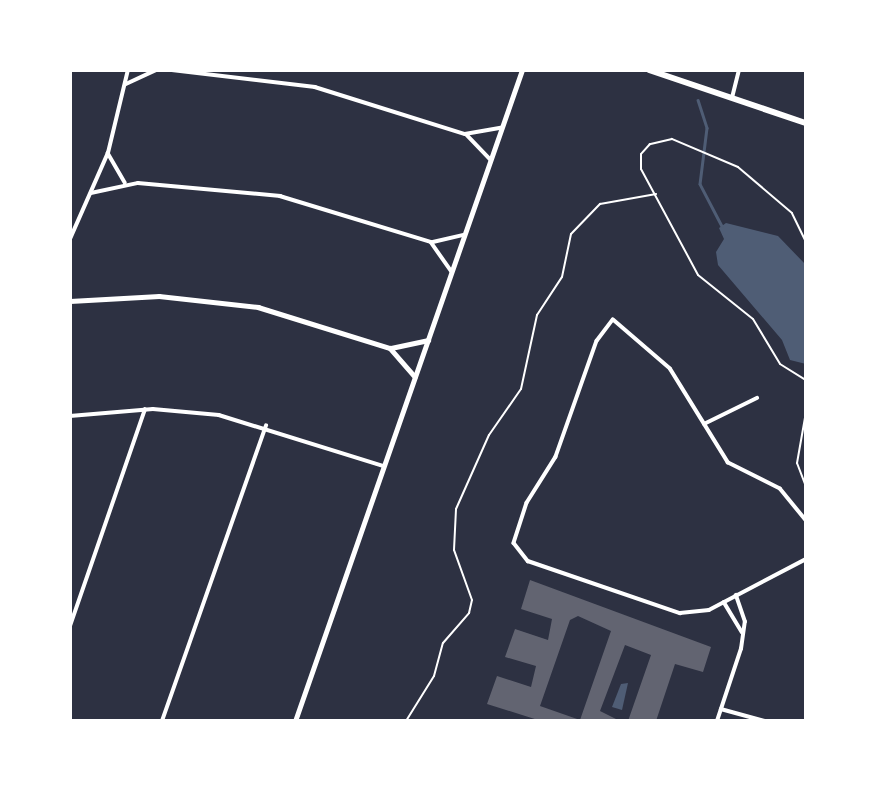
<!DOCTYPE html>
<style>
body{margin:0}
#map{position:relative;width:876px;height:791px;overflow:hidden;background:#2d3142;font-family:Poppins,sans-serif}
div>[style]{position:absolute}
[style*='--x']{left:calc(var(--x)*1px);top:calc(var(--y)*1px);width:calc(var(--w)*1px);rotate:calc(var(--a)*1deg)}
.water>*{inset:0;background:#4f5d75}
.stream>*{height:2.5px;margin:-1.25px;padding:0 1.25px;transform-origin:1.25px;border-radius:1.25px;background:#4f5d75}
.building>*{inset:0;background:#626471}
.path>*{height:2px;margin:-1px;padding:0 1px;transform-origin:1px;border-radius:1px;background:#fff}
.minor>*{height:3.5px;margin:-1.75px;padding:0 1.75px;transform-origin:1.75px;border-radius:1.75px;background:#fff}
.tertiary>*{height:4.5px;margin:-2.25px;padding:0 2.25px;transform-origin:2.25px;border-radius:2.25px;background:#fff}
.secondary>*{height:5px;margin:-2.5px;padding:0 2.5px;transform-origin:2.5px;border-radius:2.5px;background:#fff}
.primary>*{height:6px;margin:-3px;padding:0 3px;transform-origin:3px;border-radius:3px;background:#fff}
span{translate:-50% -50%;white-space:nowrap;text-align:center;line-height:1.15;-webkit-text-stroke:5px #fff;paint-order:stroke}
.frame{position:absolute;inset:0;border:72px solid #fff;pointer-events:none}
</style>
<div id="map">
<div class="water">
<i style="clip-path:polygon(726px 223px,778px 236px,806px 265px,806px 364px,790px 360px,782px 340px,718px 265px,716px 252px,724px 239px,719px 228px)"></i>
<i style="clip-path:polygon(628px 683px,622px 710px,612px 707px,621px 684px)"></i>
</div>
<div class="stream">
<i style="--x:698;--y:100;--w:29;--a:72"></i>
<i style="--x:707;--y:128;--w:56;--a:97.1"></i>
<i style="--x:700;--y:184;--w:47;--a:62.4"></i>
</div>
<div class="building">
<i style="clip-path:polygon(evenodd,530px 580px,711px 647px,703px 672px,675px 664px,656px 721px,628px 721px,651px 655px,625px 645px,600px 711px,620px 721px,541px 721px,487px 704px,497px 676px,531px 687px,536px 666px,505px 657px,515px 629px,548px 640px,552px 619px,521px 609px,530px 580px,578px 616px,611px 631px,580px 720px,540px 706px,570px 620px,578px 616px)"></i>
</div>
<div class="path">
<i style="--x:806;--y:242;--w:32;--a:-116"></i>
<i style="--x:792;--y:213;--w:71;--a:-139.6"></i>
<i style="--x:738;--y:167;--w:72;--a:-157"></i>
<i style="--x:672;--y:139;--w:23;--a:167"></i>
<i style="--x:650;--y:144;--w:13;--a:132"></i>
<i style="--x:641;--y:154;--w:15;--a:90"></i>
<i style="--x:641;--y:169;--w:120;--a:61.7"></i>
<i style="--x:698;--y:275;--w:70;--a:38.7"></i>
<i style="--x:753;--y:319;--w:52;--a:59"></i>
<i style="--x:780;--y:364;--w:31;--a:32"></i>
<i style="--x:806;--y:412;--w:52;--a:100"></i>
<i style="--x:797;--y:463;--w:26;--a:69"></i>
<i style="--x:406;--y:721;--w:53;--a:-58.1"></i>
<i style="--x:434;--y:676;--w:34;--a:-75"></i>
<i style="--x:443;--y:643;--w:40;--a:-49"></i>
<i style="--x:469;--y:613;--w:13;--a:-77"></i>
<i style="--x:472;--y:600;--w:53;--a:-109.8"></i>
<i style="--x:454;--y:550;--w:41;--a:-87.2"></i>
<i style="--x:456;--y:509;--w:81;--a:-66"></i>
<i style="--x:489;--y:435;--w:56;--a:-55.2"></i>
<i style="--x:521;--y:389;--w:76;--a:-77.8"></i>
<i style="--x:537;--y:315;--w:45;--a:-56.7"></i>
<i style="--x:562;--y:277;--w:44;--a:-78.2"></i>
<i style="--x:571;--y:234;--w:42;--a:-46"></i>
<i style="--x:600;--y:204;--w:57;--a:-10.1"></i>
</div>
<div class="minor">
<i style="--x:172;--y:70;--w:144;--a:6.8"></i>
<i style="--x:315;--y:87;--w:157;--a:17.4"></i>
<i style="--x:465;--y:134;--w:36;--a:-10"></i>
<i style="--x:126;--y:84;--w:33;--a:-25"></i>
<i style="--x:732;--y:98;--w:29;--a:-76"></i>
<i style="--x:467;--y:135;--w:33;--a:46"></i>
<i style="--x:108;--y:153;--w:34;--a:60"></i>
<i style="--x:91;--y:193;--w:48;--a:-12"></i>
<i style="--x:138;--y:183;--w:143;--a:5.2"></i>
<i style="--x:280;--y:196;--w:158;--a:16.9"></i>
<i style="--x:431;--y:242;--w:35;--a:55"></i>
<i style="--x:70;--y:239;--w:94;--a:-66.2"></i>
<i style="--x:108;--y:153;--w:85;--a:-76.5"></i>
<i style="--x:433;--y:242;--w:31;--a:-13"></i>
<i style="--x:70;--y:416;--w:83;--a:-4.8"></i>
<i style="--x:153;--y:409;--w:66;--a:5.2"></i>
<i style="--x:219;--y:415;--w:173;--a:17.2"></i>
<i style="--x:704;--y:424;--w:59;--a:-26.1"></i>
<i style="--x:806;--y:521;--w:41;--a:-129.1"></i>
<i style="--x:780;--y:489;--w:58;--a:-153.4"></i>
<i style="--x:728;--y:463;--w:110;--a:-121.7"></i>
<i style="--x:670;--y:369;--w:75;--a:-139.3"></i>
<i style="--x:613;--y:320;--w:26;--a:127"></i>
<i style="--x:597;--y:341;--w:123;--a:109.5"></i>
<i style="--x:556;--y:457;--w:54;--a:122.2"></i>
<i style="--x:527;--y:503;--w:42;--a:108"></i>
<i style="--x:514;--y:543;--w:23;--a:52"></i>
<i style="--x:528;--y:561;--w:161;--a:18.9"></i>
<i style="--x:680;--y:613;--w:29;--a:-6"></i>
<i style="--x:709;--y:610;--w:110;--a:-27.7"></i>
<i style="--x:724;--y:602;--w:35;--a:59"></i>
<i style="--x:70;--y:626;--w:229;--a:-70.9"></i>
<i style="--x:721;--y:709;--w:46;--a:15.3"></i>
<i style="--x:162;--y:721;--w:313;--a:-70.6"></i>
<i style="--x:717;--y:721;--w:76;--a:-71.6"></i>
<i style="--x:741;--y:649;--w:27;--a:-82"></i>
<i style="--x:745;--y:622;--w:28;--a:-109"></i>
</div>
<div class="tertiary">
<i style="--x:70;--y:301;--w:89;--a:-3.2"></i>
<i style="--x:159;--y:296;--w:100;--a:6.3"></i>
<i style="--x:258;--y:307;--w:138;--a:17.3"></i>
<i style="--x:390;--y:348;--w:38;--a:49"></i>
<i style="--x:391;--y:348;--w:38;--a:-12"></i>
</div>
<div class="secondary">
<i style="--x:295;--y:721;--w:689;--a:-70.78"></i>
</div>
<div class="primary">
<i style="--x:649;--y:70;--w:166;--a:18.7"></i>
</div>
<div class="frame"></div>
</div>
